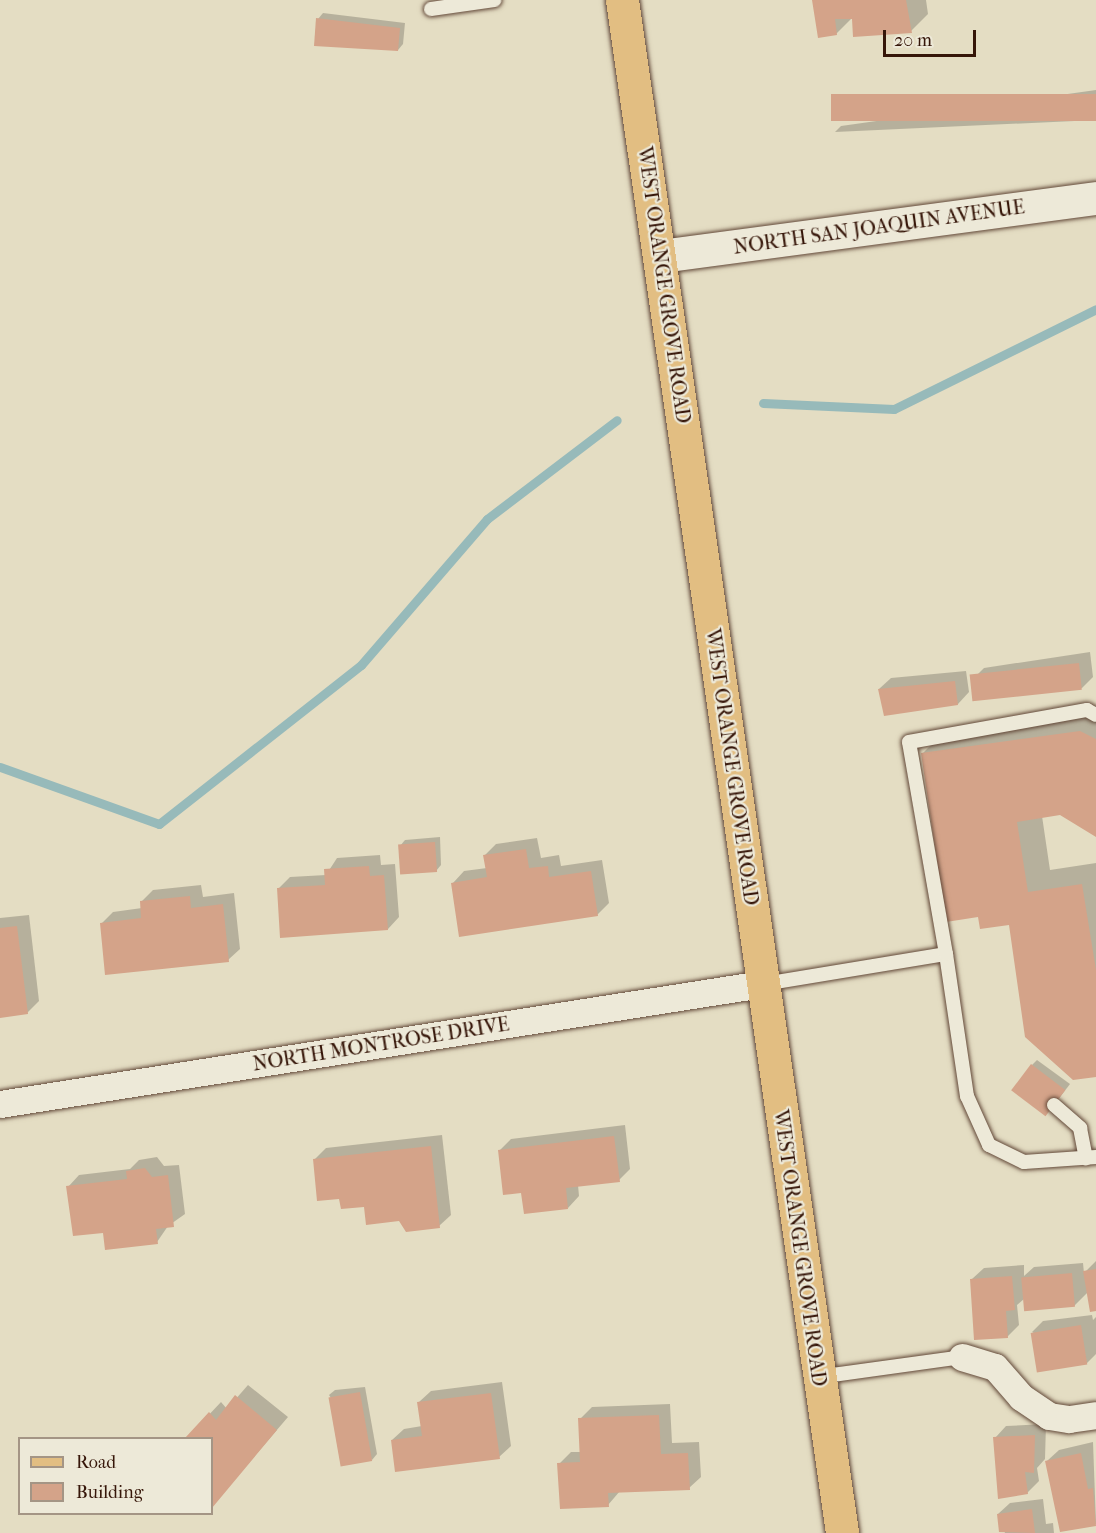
<!DOCTYPE html>
<style>
body{margin:0}
#map{position:relative;width:1096px;height:1533px;overflow:hidden;background:#e4ddc3;font-family:"IM FELL French Canon",serif}
div>[style]{position:absolute}
[style*='--x']{left:calc(var(--x)*1px);top:calc(var(--y)*1px);width:calc(var(--w)*1px);rotate:calc(var(--a)*1deg)}
.shadow>*{inset:0;background:#0003}
.stream>*{height:9px;margin:-4.5px;padding:0 4.5px;transform-origin:4.5px;border-radius:4.5px;background:#97baba}
.building>*{inset:0;background:#d4a389;transform-origin:0 0}
.roads{filter:drop-shadow(0 0 2px #624838) drop-shadow(0 0 2px #624838)}
.lane>*{height:14px;margin:-7px;padding:0 7px;transform-origin:7px;border-radius:7px;background:#ede9d8}
.street>*{height:27px;margin:-13.5px;padding:0 13.5px;transform-origin:13.5px;border-radius:13.5px;background:#ede9d8}
.secondary>*{height:33px;margin:-16.5px;padding:0 16.5px;transform-origin:16.5px;border-radius:16.5px;background:#ede9d8}
.primary>*{height:33px;margin:-16.5px;padding:0 16.5px;transform-origin:16.5px;border-radius:16.5px;background:#e2be82}
span{translate:-50% -50%;white-space:nowrap;text-align:center;line-height:1.15;-webkit-text-stroke:4.5px #ede9d8;paint-order:stroke}
.street-label{font-size:20px;color:#361609}
.legend{position:absolute;left:18px;top:1437px;width:195px;height:78px;box-sizing:border-box;background:#ede9d8;border:2px solid #a49585;margin:0;padding:8px 10px;list-style:none;font-size:18px;color:#361609}
.legend li{display:flex;align-items:center;gap:12px;height:30px}
.legend b{width:30px;border:2px solid #a49585}
.scale{position:absolute;left:883px;top:30px;width:93px;height:27px;box-sizing:border-box;border:3px solid #361609;border-top:0;padding-left:8px;font-size:18px;line-height:21px;white-space:nowrap;color:#361609;-webkit-text-stroke:4px #ede9d8;paint-order:stroke}
</style>
<div id="map">
<div class="shadow">
<i style="clip-path:polygon(814px 0,926px 0,928px 14px,911px 31px,853px 17px,836px 34px)"></i>
<i style="clip-path:polygon(323px 13px,405px 23px,403px 44px,398px 50px,318px 19px)"></i>
<i style="clip-path:polygon(1096px 90px,1096px 120px,835px 132px,841px 126px)"></i>
<i style="clip-path:polygon(1090px 652px,1093px 677px,1082px 688px,972px 680px,984px 668px)"></i>
<i style="clip-path:polygon(966px 671px,969px 692px,958px 704px,879px 689px,891px 678px)"></i>
<i style="clip-path:polygon(1096px 710px,1096px 835px,1060px 813px,1042px 816px,1050px 870px,1096px 863px,1096px 1076px,1010px 923px,980px 915px,923px 753px,945px 731px)"></i>
<i style="clip-path:polygon(440px 837px,441px 865px,436px 871px,400px 846px,405px 840px)"></i>
<i style="clip-path:polygon(537px 838px,541px 858px,559px 855px,561px 866px,602px 860px,609px 903px,597px 915px,453px 883px,464px 871px,487px 868px,485px 855px,496px 844px)"></i>
<i style="clip-path:polygon(380px 855px,381px 865px,395px 864px,399px 917px,388px 929px,278px 889px,290px 877px,326px 875px,337px 858px)"></i>
<i style="clip-path:polygon(201px 885px,203px 897px,234px 893px,240px 949px,228px 960px,102px 923px,113px 912px,142px 908px,141px 902px,153px 890px)"></i>
<i style="clip-path:polygon(29px 915px,39px 1001px,27px 1013px,0 1016px,0 918px)"></i>
<i style="clip-path:polygon(1037px 1060px,1070px 1084px,1051px 1109px,1032px 1065px)"></i>
<i style="clip-path:polygon(625px 1125px,630px 1169px,619px 1180px,578px 1185px,579px 1196px,568px 1208px,499px 1151px,511px 1139px)"></i>
<i style="clip-path:polygon(442px 1135px,451px 1215px,439px 1226px,400px 1220px,340px 1197px,314px 1160px,326px 1148px)"></i>
<i style="clip-path:polygon(157px 1157px,164px 1166px,179px 1165px,185px 1214px,168px 1226px,157px 1242px,105px 1231px,68px 1187px,79px 1175px,130px 1169px,139px 1160px)"></i>
<i style="clip-path:polygon(1096px 1261px,1096px 1309px,1088px 1292px,1074px 1306px,1024px 1299px,1017px 1305px,1019px 1325px,1007px 1337px,972px 1279px,984px 1268px,1024px 1265px,1024px 1276px,1034px 1267px,1083px 1263px,1084px 1273px)"></i>
<i style="clip-path:polygon(1092px 1315px,1093px 1320px,1096px 1317px,1096px 1354px,1086px 1364px,1032px 1332px,1043px 1321px)"></i>
<i style="clip-path:polygon(502px 1382px,511px 1446px,499px 1457px,392px 1440px,404px 1429px,422px 1426px,419px 1402px,431px 1391px)"></i>
<i style="clip-path:polygon(248px 1385px,288px 1417px,212px 1506px,212px 1438px,187px 1438px,221px 1402px,227px 1409px)"></i>
<i style="clip-path:polygon(365px 1387px,377px 1454px,372px 1460px,329px 1395px,335px 1390px)"></i>
<i style="clip-path:polygon(670px 1404px,672px 1443px,699px 1442px,701px 1477px,689px 1488px,620px 1491px,608px 1505px,559px 1464px,571px 1452px,581px 1452px,580px 1419px,592px 1407px)"></i>
<i style="clip-path:polygon(1046px 1424px,1045px 1459px,1037px 1468px,1039px 1481px,1027px 1493px,995px 1438px,1006px 1426px)"></i>
<i style="clip-path:polygon(1093px 1442px,1096px 1524px,1061px 1530px,1047px 1461px,1059px 1450px)"></i>
<i style="clip-path:polygon(1043px 1499px,1046px 1524px,1053px 1523px,1054px 1533px,1005px 1533px,998px 1514px,1010px 1503px)"></i>
</div>
<div class="stream">
<i style="--x:763;--y:403;--w:131;--a:2.6"></i>
<i style="--x:894;--y:409;--w:225;--a:-26.3"></i>
<i style="--x:0;--y:767;--w:169;--a:19.7"></i>
<i style="--x:159;--y:824;--w:257;--a:-38.2"></i>
<i style="--x:361;--y:665;--w:193;--a:-49.2"></i>
<i style="--x:487;--y:519;--w:163;--a:-37.3"></i>
</div>
<div class="building">
<i style="clip-path:polygon(812px 0,906px 0,912px 33px,853px 37px,852px 19px,835px 19px,837px 35px,818px 38px)"></i>
<i style="clip-path:polygon(316px 18px,400px 28px,398px 51px,314px 46px)"></i>
<i style="left:1096px;top:94px;width:27px;height:265px;rotate:90deg"></i>
<i style="left:1079px;top:663px;width:27px;height:110px;rotate:84deg"></i>
<i style="clip-path:polygon(955px 681px,958px 705px,884px 716px,878px 689px)"></i>
<i style="clip-path:polygon(1080px 731px,1096px 739px,1096px 837px,1060px 815px,1017px 822px,1028px 892px,1082px 884px,1096px 970px,1096px 1077px,1073px 1080px,1025px 1037px,1009px 925px,980px 929px,978px 917px,946px 922px,921px 753px)"></i>
<i style="left:435px;top:842px;width:30px;height:37px;rotate:86deg"></i>
<i style="clip-path:polygon(526px 849px,529px 868px,548px 866px,549px 877px,591px 871px,598px 916px,459px 937px,451px 883px,487px 877px,483px 855px)"></i>
<i style="clip-path:polygon(369px 866px,370px 876px,384px 875px,388px 930px,280px 938px,277px 888px,325px 885px,324px 869px)"></i>
<i style="clip-path:polygon(190px 896px,191px 908px,223px 904px,229px 962px,105px 975px,100px 923px,141px 918px,140px 901px)"></i>
<i style="clip-path:polygon(17px 926px,28px 1014px,0 1018px,0 928px)"></i>
<i style="left:1031px;top:1064px;width:43px;height:33px;rotate:37deg"></i>
<i style="clip-path:polygon(614px 1136px,620px 1182px,566px 1188px,568px 1209px,524px 1214px,521px 1193px,503px 1195px,498px 1150px)"></i>
<i style="clip-path:polygon(431px 1146px,440px 1228px,406px 1232px,399px 1221px,366px 1225px,364px 1207px,341px 1209px,339px 1199px,317px 1201px,313px 1159px)"></i>
<i style="clip-path:polygon(145px 1168px,152px 1177px,168px 1175px,174px 1227px,156px 1229px,158px 1244px,105px 1250px,103px 1233px,73px 1236px,66px 1186px,127px 1179px,126px 1171px)"></i>
<i style="clip-path:polygon(1096px 1269px,1096px 1311px,1090px 1312px,1083px 1271px)"></i>
<i style="left:1072px;top:1273px;width:34px;height:51px;rotate:85deg"></i>
<i style="clip-path:polygon(1012px 1276px,1015px 1310px,1006px 1311px,1008px 1338px,974px 1340px,970px 1279px)"></i>
<i style="left:1081px;top:1325px;width:40px;height:51px;rotate:81deg"></i>
<i style="left:360px;top:1392px;width:70px;height:32px;rotate:80deg"></i>
<i style="clip-path:polygon(491px 1393px,500px 1459px,395px 1472px,391px 1440px,422px 1436px,417px 1402px)"></i>
<i style="clip-path:polygon(235px 1395px,277px 1430px,212px 1508px,212px 1438px,185px 1438px,209px 1412px,216px 1420px)"></i>
<i style="clip-path:polygon(659px 1415px,661px 1454px,688px 1453px,690px 1490px,608px 1493px,609px 1507px,560px 1509px,557px 1463px,580px 1462px,578px 1418px)"></i>
<i style="clip-path:polygon(1035px 1435px,1034px 1473px,1025px 1472px,1028px 1494px,998px 1499px,993px 1437px)"></i>
<i style="clip-path:polygon(1081px 1453px,1088px 1489px,1093px 1488px,1096px 1526px,1060px 1532px,1045px 1461px)"></i>
<i style="clip-path:polygon(1032px 1509px,1035px 1533px,999px 1532px,997px 1514px)"></i>
</div>
<div class="roads">
<div class="lane">
<i style="--x:431;--y:9;--w:64;--a:-8.1"></i>
<i style="--x:946;--y:954;--w:144;--a:81.6"></i>
<i style="--x:967;--y:1096;--w:54;--a:65.8"></i>
<i style="--x:989;--y:1145;--w:39;--a:26"></i>
<i style="--x:1024;--y:1162;--w:72;--a:-4"></i>
<i style="--x:764;--y:984;--w:184;--a:-9.4"></i>
<i style="--x:946;--y:954;--w:215;--a:-99.9"></i>
<i style="--x:909;--y:742;--w:181;--a:-10.2"></i>
<i style="--x:1087;--y:710;--w:10;--a:29"></i>
<i style="--x:1054;--y:1105;--w:35;--a:41"></i>
<i style="--x:1080;--y:1128;--w:31;--a:79"></i>
<i style="--x:818;--y:1377;--w:145;--a:-7.9"></i>
</div>
<div class="street">
<i style="--x:0;--y:1104;--w:771;--a:-8.95"></i>
<i style="--x:962;--y:1357;--w:34;--a:17"></i>
<i style="--x:995;--y:1367;--w:40;--a:49"></i>
<i style="--x:1021;--y:1397;--w:34;--a:34"></i>
<i style="--x:1049;--y:1416;--w:20;--a:9"></i>
<i style="--x:1069;--y:1419;--w:27;--a:-8"></i>
</div>
<div class="secondary">
<i style="--x:661;--y:256;--w:439;--a:-7.6"></i>
</div>
<div class="primary">
<i style="--x:622;--y:0;--w:1549;--a:81.83"></i>
</div>
</div>
<div class="street-label">
<span style="left:879px;top:227px;rotate:-8deg">NORTH SAN JOAQUIN AVENUE</span>
<span style="left:664px;top:285px;rotate:82deg">WEST ORANGE GROVE ROAD</span>
<span style="left:732px;top:767px;rotate:82deg">WEST ORANGE GROVE ROAD</span>
<span style="left:381px;top:1044px;rotate:-9deg">NORTH MONTROSE DRIVE</span>
<span style="left:800px;top:1248px;rotate:82deg">WEST ORANGE GROVE ROAD</span>
</div>
<ul class="legend">
<li><b style="height:8px;background:#e2be82"></b>Road</li>
<li><b style="height:16px;background:#d4a389"></b>Building</li>
</ul>
<div class="scale">20 m</div>
</div>
